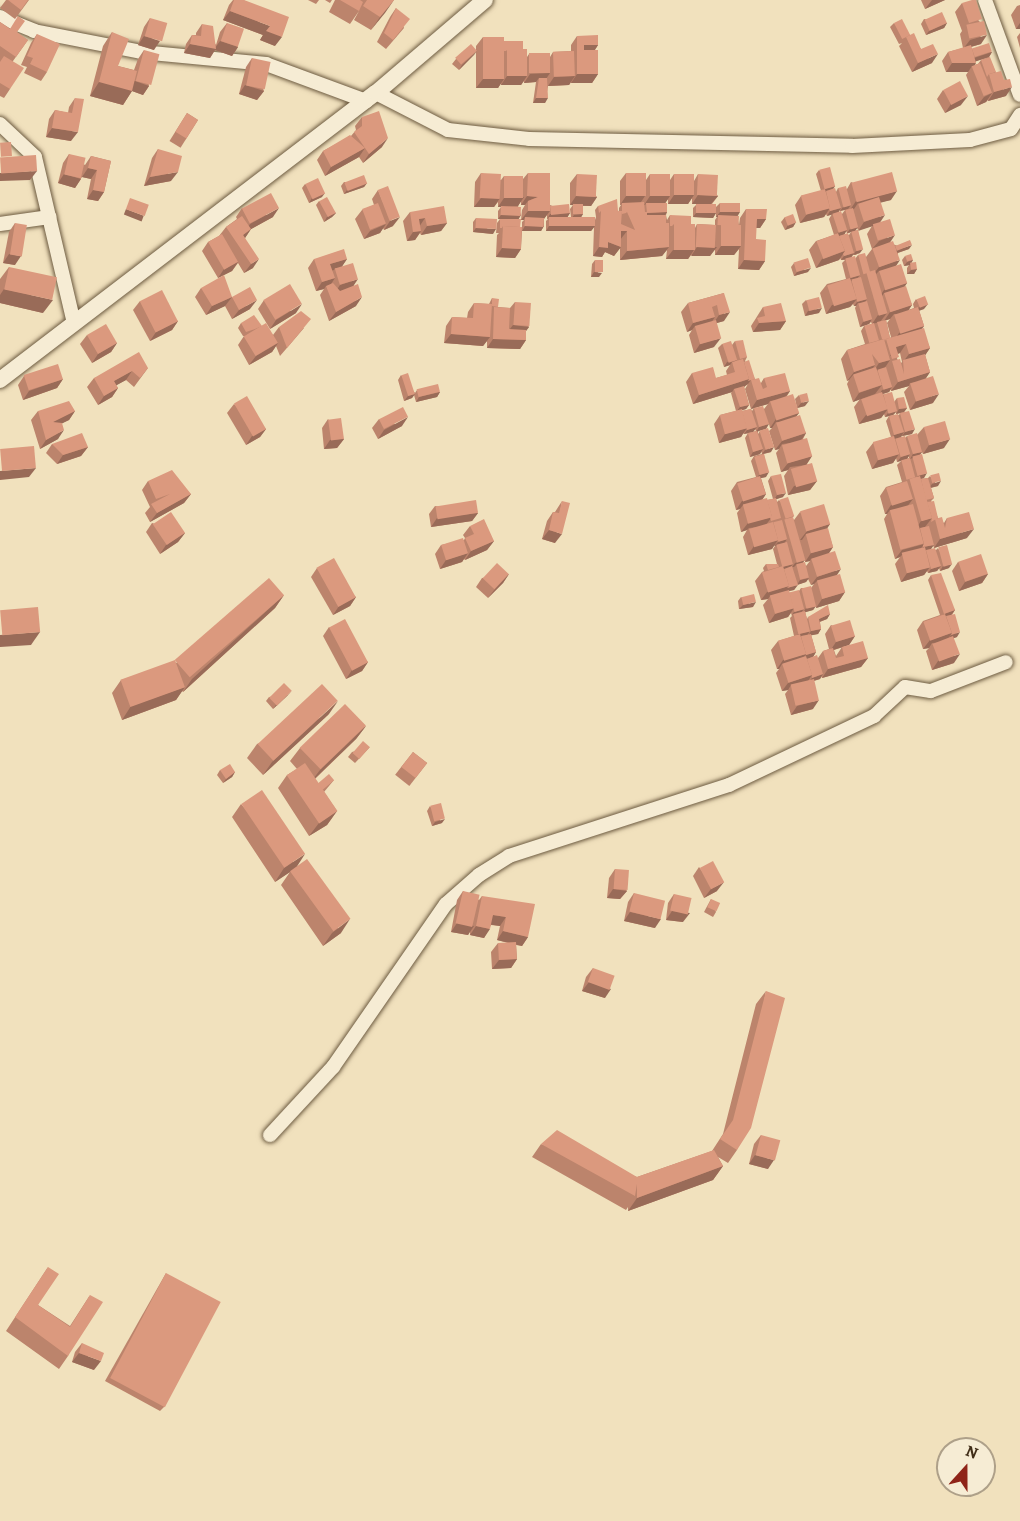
<!DOCTYPE html>
<style>
body{margin:0}
#map{position:relative;width:1020px;height:1521px;overflow:hidden;background:#f1e1bd;font-family:Alegreya,serif}
div>[style]{position:absolute}
[style*='--x']{left:calc(var(--x)*1px);top:calc(var(--y)*1px);width:calc(var(--w)*1px);rotate:calc(var(--a)*1deg)}
.roads{filter:drop-shadow(0 0 2px #6d5b41) drop-shadow(0 0 2px #6d5b41)}
.minor>*{height:14px;margin:-7px;padding:0 7px;transform-origin:7px;border-radius:7px;background:#f6ecd4}
.tertiary>*{height:16px;margin:-8px;padding:0 8px;transform-origin:8px;border-radius:8px;background:#f6ecd4}
.wall>*{inset:0;background:#bc846c;transform-origin:0 0}
.shaded-wall>*{inset:0;background:#996b58;transform-origin:0 0}
.building>*{inset:0;background:#db997e;transform-origin:0 0}
span{translate:-50% -50%;white-space:nowrap;text-align:center;line-height:1.15;-webkit-text-stroke:4.5px #f6ecd4;paint-order:stroke}
.north{position:absolute;left:936px;top:1437px;width:60px;height:60px;box-sizing:border-box;background:#f6ecd4;border:2px solid #aea089;border-radius:50%;rotate:21deg;font-size:16px;font-weight:700;line-height:24px;text-align:center;color:#412e18}
.north::after{content:'';display:block;margin:auto;width:21px;height:27px;background:#8f2418;clip-path:polygon(50% 0,100% 100%,50% 72%,0 100%)}
</style>
<div id="map">
<div class="roads">
<div class="minor">
<i style="--x:985;--y:0;--w:101;--a:69.8"></i>
<i style="--x:0;--y:17;--w:37;--a:22"></i>
<i style="--x:34;--y:31;--w:109;--a:11.1"></i>
<i style="--x:141;--y:52;--w:126;--a:5.5"></i>
<i style="--x:266;--y:64;--w:107;--a:20.3"></i>
<i style="--x:376;--y:93;--w:81;--a:27.2"></i>
<i style="--x:448;--y:130;--w:81;--a:6.3"></i>
<i style="--x:529;--y:139;--w:323;--a:1.2"></i>
<i style="--x:852;--y:146;--w:118;--a:-2.9"></i>
<i style="--x:970;--y:140;--w:42;--a:-15"></i>
<i style="--x:1011;--y:129;--w:17;--a:-57"></i>
<i style="--x:0;--y:124;--w:48;--a:43.3"></i>
<i style="--x:35;--y:157;--w:166;--a:76.8"></i>
<i style="--x:0;--y:224;--w:50;--a:-8"></i>
<i style="--x:270;--y:1135;--w:93;--a:-47.2"></i>
<i style="--x:333;--y:1067;--w:198;--a:-55.3"></i>
<i style="--x:446;--y:904;--w:44;--a:-41.3"></i>
<i style="--x:479;--y:875;--w:36;--a:-32"></i>
<i style="--x:509;--y:856;--w:231;--a:-17.9"></i>
<i style="--x:729;--y:785;--w:161;--a:-25.4"></i>
<i style="--x:874;--y:716;--w:42;--a:-43.1"></i>
<i style="--x:905;--y:687;--w:26;--a:9"></i>
<i style="--x:931;--y:691;--w:80;--a:-21.1"></i>
</div>
<div class="tertiary">
<i style="--x:0;--y:380;--w:473;--a:-37.4"></i>
<i style="--x:376;--y:93;--w:143;--a:-40.5"></i>
</div>
</div>
<div class="wall">
<i style="clip-path:polygon(6px 0,29px 0,15px 19px,0 8px)"></i>
<i style="clip-path:polygon(233px 0,244px 0,275px 46px,260px 40px,263px 35px,223px 20px,229px 5px)"></i>
<i style="clip-path:polygon(308px 0,319px 0,316px 4px)"></i>
<i style="clip-path:polygon(325px 0,332px 0,330px 3px)"></i>
<i style="clip-path:polygon(335px 0,394px 0,371px 30px,354px 20px,359px 11px,350px 24px,329px 12px)"></i>
<i style="clip-path:polygon(921px 0,945px 0,925px 9px)"></i>
<i style="clip-path:polygon(evenodd,962px 3px,980px 22px,981px 44px,971px 47px,972px 49px,992px 52px,989px 57px,1006px 96px,988px 101px,988px 100px,986px 102px,977px 106px,966px 75px,968px 72px,946px 72px,942px 61px,948px 52px,963px 48px,960px 34px,962px 31px,955px 12px,962px 3px,989px 57px,981px 60px,978px 64px,974px 65px,976px 61px,989px 57px)"></i>
<i style="clip-path:polygon(1020px 5px,1020px 29px,1016px 29px,1011px 15px,1017px 6px)"></i>
<i style="clip-path:polygon(396px 8px,404px 28px,386px 49px,377px 42px,390px 17px)"></i>
<i style="clip-path:polygon(150px 18px,154px 50px,138px 45px,144px 27px)"></i>
<i style="clip-path:polygon(924px 19px,947px 23px,944px 28px,926px 35px,921px 24px)"></i>
<i style="clip-path:polygon(0 22px,28px 40px,13px 61px,10px 89px,4px 98px,0 96px)"></i>
<i style="clip-path:polygon(227px 23px,238px 47px,232px 56px,215px 50px,210px 58px,184px 53px,186px 44px,192px 35px,196px 35px,196px 33px,202px 24px,216px 45px,220px 32px)"></i>
<i style="clip-path:polygon(894px 23px,910px 35px,932px 63px,912px 72px,899px 46px,902px 43px,899px 44px,890px 27px)"></i>
<i style="clip-path:polygon(112px 32px,118px 66px,134px 70px,138px 59px,144px 50px,149px 86px,143px 95px,132px 91px,123px 105px,90px 96px,103px 46px)"></i>
<i style="clip-path:polygon(1020px 33px,1020px 48px,1017px 37px)"></i>
<i style="clip-path:polygon(37px 34px,47px 72px,41px 81px,24px 73px,27px 67px,21px 65px,31px 43px)"></i>
<i style="clip-path:polygon(577px 36px,598px 45px,595px 50px,598px 74px,592px 83px,571px 83px,571px 82px,569px 85px,548px 86px,545px 103px,533px 103px,536px 82px,524px 83px,524px 81px,521px 85px,501px 85px,501px 83px,498px 88px,476px 88px,476px 52px,459px 70px,452px 64px,456px 59px,476px 50px,476px 46px,483px 37px,504px 41px,523px 49px,527px 57px,529px 54px,550px 57px,553px 52px,571px 51px,571px 45px)"></i>
<i style="clip-path:polygon(252px 58px,264px 91px,257px 100px,239px 94px,246px 67px)"></i>
<i style="clip-path:polygon(943px 90px,961px 105px,945px 113px,937px 99px)"></i>
<i style="clip-path:polygon(75px 98px,71px 141px,46px 137px,49px 119px,55px 110px,68px 113px,69px 107px)"></i>
<i style="left:187px;top:113px;width:13px;height:33px;rotate:32deg"></i>
<i style="clip-path:polygon(362px 117px,382px 147px,363px 163px,359px 157px,325px 176px,317px 160px,323px 151px,351px 136px,356px 130px,355px 126px)"></i>
<i style="clip-path:polygon(158px 149px,171px 181px,144px 186px,152px 158px)"></i>
<i style="clip-path:polygon(69px 154px,85px 165px,91px 156px,111px 161px,104px 192px,98px 201px,87px 199px,91px 179px,82px 177px,75px 188px,58px 183px,63px 163px)"></i>
<i style="clip-path:polygon(evenodd,819px 170px,835px 186px,833px 189px,836px 192px,838px 188px,847px 189px,851px 182px,891px 200px,881px 202px,879px 223px,890px 242px,895px 245px,909px 249px,898px 253px,896px 266px,907px 283px,904px 287px,912px 305px,908px 310px,914px 308px,913px 304px,916px 299px,924px 309px,919px 310px,924px 326px,922px 329px,930px 348px,925px 355px,930px 372px,926px 378px,933px 403px,910px 410px,904px 392px,909px 386px,891px 391px,891px 389px,889px 392px,883px 394px,894px 402px,897px 398px,907px 408px,904px 412px,912px 434px,902px 436px,902px 435px,901px 437px,905px 438px,907px 436px,917px 435px,924px 427px,944px 448px,923px 454px,922px 452px,920px 455px,924px 478px,921px 479px,928px 478px,930px 476px,938px 486px,931px 488px,934px 498px,931px 501px,938px 518px,944px 523px,947px 518px,967px 538px,934px 548px,933px 545px,931px 549px,936px 550px,938px 548px,949px 568px,940px 571px,939px 568px,937px 571px,928px 573px,927px 571px,924px 575px,901px 582px,895px 564px,900px 557px,895px 559px,884px 519px,887px 514px,885px 514px,880px 496px,886px 487px,902px 482px,897px 465px,901px 461px,909px 458px,909px 456px,907px 459px,897px 462px,896px 458px,893px 463px,872px 469px,866px 452px,873px 443px,891px 437px,886px 421px,889px 416px,899px 415px,900px 413px,896px 414px,896px 412px,893px 415px,885px 417px,884px 414px,881px 418px,859px 424px,854px 407px,860px 399px,853px 402px,847px 384px,849px 380px,847px 381px,841px 359px,847px 350px,865px 344px,861px 331px,864px 326px,872px 324px,871px 322px,869px 324px,860px 327px,855px 308px,856px 306px,854px 306px,853px 304px,850px 307px,826px 314px,820px 293px,827px 284px,846px 279px,842px 263px,845px 260px,841px 260px,840px 258px,839px 260px,816px 268px,809px 250px,816px 241px,834px 235px,829px 219px,832px 214px,827px 216px,826px 214px,824px 217px,800px 223px,795px 205px,801px 196px,821px 191px,816px 174px,819px 170px,840px 210px,840px 211px,845px 210px,842px 214px,838px 212px,840px 210px,819px 170px,872px 226px,867px 234px,872px 249px,866px 257px,858px 255px,855px 259px,851px 257px,853px 255px,860px 253px,858px 230px,872px 226px,819px 170px,857px 228px,858px 230px,851px 232px,849px 235px,844px 235px,846px 231px,847px 233px,855px 231px,857px 228px,819px 170px,890px 319px,887px 323px,891px 337px,890px 338px,886px 320px,890px 319px,819px 170px,900px 353px,902px 362px,901px 363px,897px 359px,898px 354px,900px 353px)"></i>
<i style="clip-path:polygon(evenodd,481px 173px,501px 180px,504px 176px,523px 179px,528px 173px,550px 205px,570px 213px,567px 217px,571px 217px,570px 209px,573px 205px,570px 205px,570px 183px,577px 174px,597px 197px,591px 206px,583px 206px,583px 214px,581px 217px,595px 220px,596px 217px,595px 210px,598px 206px,619px 211px,619px 208px,621px 205px,620px 205px,620px 181px,626px 173px,646px 180px,650px 174px,670px 180px,674px 174px,694px 181px,698px 174px,718px 196px,712px 204px,716px 207px,720px 203px,737px 216px,739px 225px,740px 218px,746px 209px,766px 219px,760px 228px,756px 228px,756px 239px,765px 261px,759px 270px,738px 269px,739px 249px,734px 255px,715px 255px,715px 249px,710px 256px,691px 255px,688px 259px,666px 259px,667px 250px,662px 256px,620px 260px,620px 248px,614px 256px,605px 252px,602px 257px,593px 256px,594px 227px,591px 231px,546px 231px,546px 221px,548px 219px,547px 219px,547px 215px,544px 219px,544px 226px,541px 231px,522px 231px,521px 249px,515px 258px,496px 257px,497px 235px,499px 233px,496px 233px,497px 223px,500px 219px,498px 219px,498px 211px,501px 207px,498px 207px,498px 202px,494px 207px,474px 207px,475px 182px,481px 173px,692px 198px,692px 204px,697px 204px,693px 208px,693px 217px,713px 218px,716px 213px,716px 217px,717px 217px,715px 220px,715px 225px,697px 224px,695px 228px,691px 224px,670px 215px,667px 220px,666px 215px,667px 212px,665px 203px,668px 199px,668px 204px,688px 204px,692px 198px,481px 173px,521px 201px,521px 205px,525px 205px,522px 210px,521px 220px,524px 220px,522px 222px,522px 227px,520px 227px,518px 219px,521px 215px,518px 206px,521px 201px)"></i>
<i style="clip-path:polygon(344px 182px,367px 183px,364px 187px,344px 194px,341px 186px)"></i>
<i style="clip-path:polygon(305px 184px,322px 197px,309px 203px,302px 188px)"></i>
<i style="clip-path:polygon(378px 190px,393px 226px,384px 230px,383px 228px,380px 233px,364px 239px,355px 219px,362px 210px,374px 205px,372px 199px)"></i>
<i style="clip-path:polygon(319px 201px,336px 213px,332px 217px,324px 222px,316px 205px)"></i>
<i style="clip-path:polygon(242px 208px,273px 217px,251px 229px,245px 238px,253px 268px,244px 273px,238px 263px,232px 271px,218px 278px,202px 251px,208px 242px,219px 236px,226px 227px,237px 219px,236px 217px)"></i>
<i style="clip-path:polygon(410px 212px,447px 223px,441px 231px,421px 235px,420px 233px,415px 240px,407px 241px,403px 221px)"></i>
<i style="clip-path:polygon(785px 217px,796px 222px,793px 227px,785px 230px,781px 222px)"></i>
<i style="clip-path:polygon(476px 218px,493px 234px,473px 232px,473px 222px)"></i>
<i style="clip-path:polygon(15px 223px,15px 265px,3px 263px,9px 232px)"></i>
<i style="clip-path:polygon(905px 256px,913px 260px,911px 263px,917px 269px,914px 274px,907px 274px,907px 268px,909px 265px,904px 266px,902px 260px)"></i>
<i style="clip-path:polygon(314px 259px,347px 259px,342px 266px,354px 286px,356px 306px,329px 321px,320px 295px,324px 289px,316px 291px,308px 268px)"></i>
<i style="clip-path:polygon(595px 260px,599px 277px,591px 277px,592px 264px)"></i>
<i style="clip-path:polygon(794px 263px,808px 272px,794px 276px,791px 267px)"></i>
<i style="clip-path:polygon(9px 267px,43px 313px,0 303px,0 279px)"></i>
<i style="clip-path:polygon(201px 288px,232px 297px,250px 309px,232px 319px,225px 306px,206px 315px,195px 297px)"></i>
<i style="clip-path:polygon(724px 293px,724px 321px,717px 323px,714px 347px,694px 353px,689px 335px,692px 330px,687px 332px,681px 312px,688px 303px)"></i>
<i style="clip-path:polygon(492px 298px,498px 307px,510px 308px,515px 302px,529px 327px,526px 331px,526px 340px,520px 349px,487px 348px,487px 341px,483px 346px,444px 343px,446px 326px,452px 317px,467px 318px,468px 312px,474px 303px,489px 304px)"></i>
<i style="clip-path:polygon(264px 300px,296px 313px,270px 329px,258px 309px)"></i>
<i style="clip-path:polygon(806px 300px,819px 313px,805px 316px,802px 304px)"></i>
<i style="clip-path:polygon(140px 301px,178px 321px,172px 330px,150px 341px,133px 310px)"></i>
<i style="clip-path:polygon(763px 307px,786px 321px,780px 330px,753px 332px,751px 326px)"></i>
<i style="clip-path:polygon(241px 323px,262px 326px,273px 335px,279px 327px,304px 328px,280px 356px,276px 346px,272px 352px,249px 365px,238px 345px,244px 336px,243px 336px,238px 328px)"></i>
<i style="clip-path:polygon(87px 335px,117px 343px,111px 352px,92px 363px,80px 344px)"></i>
<i style="clip-path:polygon(evenodd,735px 341px,747px 357px,745px 361px,755px 379px,761px 383px,764px 378px,790px 391px,787px 396px,799px 413px,796px 416px,806px 433px,803px 439px,812px 456px,807px 464px,817px 481px,810px 490px,788px 495px,784px 476px,788px 470px,781px 472px,776px 453px,779px 449px,775px 450px,769px 431px,772px 428px,770px 428px,769px 424px,758px 431px,758px 434px,760px 431px,771px 452px,764px 454px,766px 477px,761px 478px,766px 494px,762px 500px,767px 500px,773px 499px,768px 481px,771px 476px,783px 497px,776px 499px,777px 502px,779px 500px,794px 516px,792px 518px,794px 520px,800px 512px,830px 524px,827px 528px,833px 547px,829px 553px,837px 575px,845px 592px,839px 601px,816px 608px,816px 606px,813px 610px,805px 612px,807px 619px,808px 617px,830px 614px,827px 619px,820px 622px,821px 629px,818px 634px,811px 635px,816px 652px,813px 657px,818px 658px,823px 651px,829px 649px,825px 634px,831px 625px,855px 636px,849px 645px,834px 650px,836px 656px,842px 647px,868px 658px,861px 667px,822px 678px,821px 676px,820px 679px,814px 681px,813px 709px,791px 715px,785px 694px,788px 690px,782px 691px,776px 673px,779px 669px,777px 669px,771px 650px,778px 641px,794px 636px,790px 618px,792px 616px,791px 613px,788px 617px,769px 623px,763px 605px,768px 599px,761px 600px,755px 581px,762px 572px,764px 571px,763px 568px,766px 564px,777px 564px,773px 549px,775px 546px,774px 545px,772px 549px,748px 555px,743px 537px,747px 530px,741px 532px,737px 513px,740px 509px,736px 510px,731px 491px,737px 482px,756px 477px,751px 461px,754px 456px,762px 454px,761px 451px,760px 454px,750px 457px,745px 438px,748px 433px,756px 431px,755px 429px,753px 432px,744px 434px,743px 433px,741px 437px,719px 443px,714px 424px,720px 415px,736px 411px,731px 393px,732px 392px,693px 404px,686px 382px,692px 373px,716px 378px,727px 375px,726px 371px,730px 365px,724px 367px,718px 348px,722px 344px,732px 345px,735px 341px,748px 384px,745px 389px,751px 409px,742px 411px,742px 410px,746px 409px,749px 405px,744px 387px,748px 384px,735px 341px,768px 404px,764px 409px,754px 408px,752px 411px,751px 409px,768px 404px,735px 341px,805px 560px,805px 562px,810px 561px,806px 566px,803px 562px,805px 560px,735px 341px,808px 579px,811px 585px,814px 584px,811px 588px,801px 588px,799px 591px,789px 593px,789px 591px,794px 590px,797px 585px,806px 582px,808px 579px)"></i>
<i style="clip-path:polygon(148px 368px,134px 387px,126px 380px,116px 385px,118px 388px,112px 397px,98px 405px,87px 387px,94px 378px)"></i>
<i style="clip-path:polygon(401px 375px,415px 393px,417px 390px,440px 392px,437px 397px,416px 402px,414px 395px,412px 398px,404px 401px,398px 380px)"></i>
<i style="clip-path:polygon(24px 376px,63px 379px,57px 388px,23px 400px,18px 385px)"></i>
<i style="clip-path:polygon(799px 395px,805px 406px,797px 408px,795px 399px)"></i>
<i style="clip-path:polygon(234px 404px,266px 429px,260px 437px,246px 445px,227px 413px)"></i>
<i style="clip-path:polygon(38px 411px,75px 411px,69px 420px,62px 423px,58px 439px,40px 449px,31px 420px)"></i>
<i style="clip-path:polygon(328px 419px,344px 439px,337px 448px,324px 449px,322px 428px)"></i>
<i style="clip-path:polygon(379px 419px,402px 426px,378px 439px,372px 428px)"></i>
<i style="clip-path:polygon(52px 444px,88px 447px,81px 456px,57px 464px,46px 453px)"></i>
<i style="clip-path:polygon(148px 481px,191px 494px,184px 503px,150px 522px,145px 513px,150px 507px,142px 490px)"></i>
<i style="clip-path:polygon(562px 501px,555px 543px,542px 539px,547px 521px,553px 512px,555px 512px)"></i>
<i style="clip-path:polygon(435px 506px,478px 513px,472px 521px,431px 527px,429px 514px)"></i>
<i style="clip-path:polygon(152px 523px,185px 533px,178px 542px,160px 554px,146px 532px)"></i>
<i style="clip-path:polygon(470px 526px,494px 541px,487px 550px,465px 560px,464px 559px,462px 562px,440px 569px,435px 554px,441px 545px,464px 540px,465px 538px,463px 535px)"></i>
<i style="clip-path:polygon(958px 562px,988px 574px,982px 583px,959px 591px,952px 571px)"></i>
<i style="clip-path:polygon(317px 568px,356px 597px,350px 606px,333px 615px,311px 577px)"></i>
<i style="clip-path:polygon(509px 574px,503px 583px,488px 598px,476px 587px,482px 578px)"></i>
<i style="clip-path:polygon(931px 575px,955px 610px,952px 615px,957px 637px,954px 638px,954px 663px,932px 670px,926px 651px,929px 648px,923px 649px,917px 630px,923px 621px,940px 615px,928px 580px)"></i>
<i style="clip-path:polygon(284px 595px,275px 608px,183px 692px,182px 691px,176px 700px,122px 720px,112px 693px,121px 680px,176px 663px)"></i>
<i style="clip-path:polygon(741px 597px,753px 607px,739px 609px,738px 601px)"></i>
<i style="clip-path:polygon(329px 627px,368px 662px,362px 671px,346px 679px,323px 636px)"></i>
<i style="clip-path:polygon(288px 695px,273px 709px,266px 701px,269px 697px)"></i>
<i style="clip-path:polygon(329px 714px,263px 775px,247px 758px,257px 744px)"></i>
<i style="clip-path:polygon(366px 726px,356px 739px,315px 779px,319px 784px,334px 780px,324px 792px,337px 811px,327px 825px,309px 836px,278px 788px,287px 775px,297px 769px,290px 761px,300px 748px)"></i>
<i style="clip-path:polygon(370px 747px,355px 763px,348px 757px,352px 752px)"></i>
<i style="left:413px;top:752px;width:18px;height:29px;rotate:38deg"></i>
<i style="clip-path:polygon(220px 770px,235px 772px,232px 777px,223px 783px,217px 775px)"></i>
<i style="clip-path:polygon(241px 804px,297px 866px,341px 933px,323px 946px,281px 885px,290px 872px,275px 882px,232px 817px)"></i>
<i style="clip-path:polygon(430px 806px,442px 823px,432px 826px,427px 811px)"></i>
<i style="clip-path:polygon(699px 867px,717px 891px,704px 898px,693px 876px)"></i>
<i style="clip-path:polygon(615px 869px,627px 891px,620px 899px,607px 898px,609px 878px)"></i>
<i style="clip-path:polygon(463px 891px,479px 900px,482px 896px,528px 937px,522px 946px,516px 945px,517px 959px,511px 968px,492px 969px,491px 952px,498px 943px,508px 943px,497px 940px,500px 926px,491px 925px,484px 938px,470px 935px,470px 931px,468px 935px,451px 932px,457px 900px)"></i>
<i style="clip-path:polygon(634px 893px,655px 928px,624px 921px,628px 902px)"></i>
<i style="clip-path:polygon(674px 894px,683px 922px,666px 920px,668px 903px)"></i>
<i style="clip-path:polygon(711px 899px,716px 912px,713px 917px,704px 912px)"></i>
<i style="clip-path:polygon(593px 968px,605px 998px,582px 991px,586px 977px)"></i>
<i style="clip-path:polygon(766px 991px,737px 1150px,728px 1163px,718px 1157px,723px 1166px,713px 1180px,628px 1211px,628px 1207px,626px 1210px,532px 1157px,541px 1144px,637px 1177px,712px 1151px,723px 1134px,756px 1004px)"></i>
<i style="clip-path:polygon(761px 1135px,768px 1169px,749px 1164px,754px 1144px)"></i>
<i style="clip-path:polygon(48px 1267px,38px 1305px,70px 1326px,90px 1295px,68px 1356px,59px 1369px,6px 1331px)"></i>
<i style="clip-path:polygon(166px 1273px,164px 1407px,160px 1411px,105px 1381px)"></i>
<i style="clip-path:polygon(82px 1343px,94px 1370px,72px 1362px,75px 1352px)"></i>
</div>
<div class="shaded-wall">
<i style="clip-path:polygon(394px 0,385px 13px,371px 30px,380px 17px)"></i>
<i style="clip-path:polygon(932px 0,945px 0,925px 9px)"></i>
<i style="clip-path:polygon(230px 11px,270px 26px,282px 37px,275px 46px,260px 40px,263px 35px,223px 20px)"></i>
<i style="clip-path:polygon(947px 23px,944px 28px,926px 35px,929px 31px)"></i>
<i style="clip-path:polygon(1020px 23px,1020px 29px,1016px 29px)"></i>
<i style="clip-path:polygon(987px 35px,981px 44px,963px 49px,970px 40px)"></i>
<i style="clip-path:polygon(144px 36px,160px 41px,154px 50px,138px 45px)"></i>
<i style="clip-path:polygon(220px 41px,238px 47px,232px 56px,215px 50px,210px 58px,184px 53px,190px 44px,215px 48px)"></i>
<i style="clip-path:polygon(584px 45px,598px 45px,592px 54px,577px 54px)"></i>
<i style="clip-path:polygon(477px 51px,474px 55px,459px 70px,462px 65px)"></i>
<i style="clip-path:polygon(992px 52px,989px 57px,971px 63px,974px 58px)"></i>
<i style="clip-path:polygon(938px 54px,932px 63px,912px 72px,918px 63px)"></i>
<i style="clip-path:polygon(952px 63px,976px 63px,973px 68px,972px 66px,968px 72px,946px 72px)"></i>
<i style="clip-path:polygon(550px 73px,544px 82px,539px 78px,536px 82px,524px 83px,530px 74px)"></i>
<i style="clip-path:polygon(577px 74px,598px 74px,592px 83px,571px 83px)"></i>
<i style="clip-path:polygon(507px 76px,527px 76px,521px 85px,501px 85px)"></i>
<i style="clip-path:polygon(575px 76px,569px 85px,548px 86px,554px 77px)"></i>
<i style="clip-path:polygon(483px 79px,504px 79px,498px 88px,476px 88px)"></i>
<i style="clip-path:polygon(135px 81px,149px 86px,143px 95px,132px 91px,123px 105px,90px 96px,99px 82px)"></i>
<i style="clip-path:polygon(245px 85px,264px 91px,257px 100px,239px 94px)"></i>
<i style="clip-path:polygon(1012px 87px,1006px 96px,988px 101px,994px 92px)"></i>
<i style="clip-path:polygon(992px 93px,986px 102px,977px 106px,984px 97px)"></i>
<i style="clip-path:polygon(968px 96px,961px 105px,945px 113px,951px 104px)"></i>
<i style="clip-path:polygon(536px 98px,548px 98px,545px 103px,533px 103px)"></i>
<i style="clip-path:polygon(52px 128px,78px 132px,71px 141px,46px 137px)"></i>
<i style="clip-path:polygon(388px 138px,382px 147px,363px 163px,369px 154px)"></i>
<i style="clip-path:polygon(365px 148px,359px 157px,325px 176px,331px 167px)"></i>
<i style="clip-path:polygon(88px 168px,97px 170px,91px 179px,82px 177px)"></i>
<i style="clip-path:polygon(37px 171px,30px 180px,0 181px,0 173px)"></i>
<i style="clip-path:polygon(178px 172px,171px 181px,144px 186px,150px 177px)"></i>
<i style="clip-path:polygon(64px 174px,81px 179px,75px 188px,58px 183px)"></i>
<i style="clip-path:polygon(367px 183px,364px 187px,344px 194px,347px 190px)"></i>
<i style="clip-path:polygon(835px 186px,832px 191px,821px 193px,824px 189px)"></i>
<i style="clip-path:polygon(93px 190px,104px 192px,98px 201px,87px 199px)"></i>
<i style="clip-path:polygon(897px 191px,891px 200px,860px 208px,858px 203px,854px 209px,850px 210px,856px 201px)"></i>
<i style="clip-path:polygon(325px 193px,322px 197px,309px 203px,312px 198px)"></i>
<i style="clip-path:polygon(674px 195px,694px 195px,688px 204px,668px 204px)"></i>
<i style="clip-path:polygon(698px 195px,718px 196px,711px 204px,692px 204px)"></i>
<i style="clip-path:polygon(527px 196px,538px 197px,528px 201px,525px 205px,521px 205px)"></i>
<i style="clip-path:polygon(576px 196px,597px 197px,591px 206px,570px 205px)"></i>
<i style="clip-path:polygon(626px 196px,645px 196px,639px 205px,622px 203px,620px 205px)"></i>
<i style="clip-path:polygon(650px 196px,670px 196px,664px 205px,646px 203px,645px 205px,644px 205px)"></i>
<i style="clip-path:polygon(524px 197px,518px 206px,498px 207px,504px 198px)"></i>
<i style="clip-path:polygon(481px 198px,500px 198px,494px 207px,474px 207px)"></i>
<i style="clip-path:polygon(851px 205px,848px 209px,840px 211px,843px 207px)"></i>
<i style="clip-path:polygon(279px 208px,273px 217px,244px 233px,250px 224px)"></i>
<i style="clip-path:polygon(830px 208px,824px 217px,800px 223px,807px 214px)"></i>
<i style="clip-path:polygon(841px 208px,838px 213px,827px 216px,830px 211px)"></i>
<i style="left:126px;top:209px;width:19px;height:6px;rotate:21deg"></i>
<i style="clip-path:polygon(528px 211px,550px 211px,543px 220px,525px 217px,524px 220px,521px 220px)"></i>
<i style="clip-path:polygon(667px 212px,664px 217px,646px 217px,647px 213px)"></i>
<i style="clip-path:polygon(720px 212px,740px 212px,737px 217px,716px 217px)"></i>
<i style="clip-path:polygon(336px 213px,332px 217px,324px 222px,327px 217px)"></i>
<i style="clip-path:polygon(570px 213px,567px 218px,549px 217px,547px 219px,550px 214px)"></i>
<i style="clip-path:polygon(696px 213px,716px 213px,713px 218px,693px 217px)"></i>
<i style="clip-path:polygon(583px 214px,580px 219px,571px 219px,574px 215px)"></i>
<i style="clip-path:polygon(501px 215px,521px 215px,518px 220px,498px 219px)"></i>
<i style="clip-path:polygon(885px 215px,879px 224px,858px 231px,864px 222px)"></i>
<i style="clip-path:polygon(400px 217px,393px 226px,384px 230px,390px 221px)"></i>
<i style="clip-path:polygon(425px 218px,419px 227px,419px 219px)"></i>
<i style="clip-path:polygon(757px 219px,766px 219px,760px 228px,750px 228px)"></i>
<i style="clip-path:polygon(796px 222px,793px 227px,785px 230px,788px 225px)"></i>
<i style="clip-path:polygon(447px 223px,441px 231px,421px 235px,427px 226px)"></i>
<i style="clip-path:polygon(386px 224px,380px 233px,364px 239px,370px 231px)"></i>
<i style="clip-path:polygon(525px 226px,544px 226px,541px 231px,522px 231px)"></i>
<i style="clip-path:polygon(549px 226px,595px 226px,591px 231px,546px 231px)"></i>
<i style="clip-path:polygon(858px 227px,855px 231px,847px 233px,850px 229px)"></i>
<i style="clip-path:polygon(476px 228px,496px 229px,493px 234px,473px 232px)"></i>
<i style="clip-path:polygon(251px 229px,245px 238px,243px 235px)"></i>
<i style="clip-path:polygon(847px 230px,844px 235px,834px 237px,837px 233px)"></i>
<i style="clip-path:polygon(421px 231px,415px 240px,407px 241px,413px 232px)"></i>
<i style="clip-path:polygon(621px 231px,627px 231px,620px 240px)"></i>
<i style="clip-path:polygon(895px 235px,889px 244px,872px 249px,879px 241px)"></i>
<i style="clip-path:polygon(608px 242px,621px 247px,614px 256px,605px 252px,602px 257px,593px 256px,599px 247px)"></i>
<i style="clip-path:polygon(912px 245px,909px 249px,894px 254px,897px 250px)"></i>
<i style="clip-path:polygon(721px 246px,741px 246px,734px 255px,715px 255px)"></i>
<i style="clip-path:polygon(669px 247px,662px 256px,620px 260px,627px 251px)"></i>
<i style="clip-path:polygon(697px 247px,717px 247px,710px 256px,691px 256px)"></i>
<i style="clip-path:polygon(502px 248px,521px 249px,515px 258px,496px 257px)"></i>
<i style="clip-path:polygon(863px 249px,860px 253px,853px 255px,856px 251px)"></i>
<i style="clip-path:polygon(673px 250px,694px 250px,688px 259px,666px 259px)"></i>
<i style="clip-path:polygon(845px 251px,839px 260px,816px 268px,822px 259px)"></i>
<i style="clip-path:polygon(854px 253px,851px 258px,841px 260px,844px 256px)"></i>
<i style="clip-path:polygon(9px 254px,21px 256px,15px 265px,3px 263px)"></i>
<i style="clip-path:polygon(259px 259px,253px 268px,244px 273px,251px 264px)"></i>
<i style="clip-path:polygon(347px 259px,341px 268px,335px 268px,334px 270px,324px 273px,330px 264px)"></i>
<i style="clip-path:polygon(744px 260px,765px 261px,759px 270px,738px 269px)"></i>
<i style="clip-path:polygon(900px 260px,894px 269px,879px 271px,876px 274px,872px 276px,879px 267px)"></i>
<i style="clip-path:polygon(913px 260px,910px 265px,904px 266px,907px 262px)"></i>
<i style="clip-path:polygon(238px 262px,232px 271px,218px 278px,224px 269px)"></i>
<i style="clip-path:polygon(811px 268px,808px 272px,794px 276px,797px 272px)"></i>
<i style="clip-path:polygon(917px 269px,914px 274px,907px 274px,911px 270px)"></i>
<i style="clip-path:polygon(594px 272px,602px 273px,599px 277px,591px 277px)"></i>
<i style="clip-path:polygon(860px 275px,857px 279px,851px 281px,850px 278px)"></i>
<i style="clip-path:polygon(335px 278px,329px 287px,326px 286px,324px 289px,316px 291px,322px 282px)"></i>
<i style="clip-path:polygon(358px 279px,352px 288px,334px 294px,340px 285px)"></i>
<i style="clip-path:polygon(907px 283px,901px 292px,884px 293px,881px 298px,878px 299px,884px 290px)"></i>
<i style="clip-path:polygon(4px 289px,53px 300px,43px 313px,0 303px,0 295px)"></i>
<i style="clip-path:polygon(232px 297px,225px 306px,206px 315px,212px 306px)"></i>
<i style="clip-path:polygon(362px 297px,356px 306px,329px 321px,336px 312px)"></i>
<i style="clip-path:polygon(857px 299px,850px 307px,826px 314px,832px 305px)"></i>
<i style="clip-path:polygon(867px 299px,864px 304px,858px 303px,856px 306px,854px 306px,857px 302px)"></i>
<i style="clip-path:polygon(257px 300px,250px 309px,232px 319px,239px 310px)"></i>
<i style="clip-path:polygon(302px 304px,296px 313px,270px 329px,276px 320px)"></i>
<i style="clip-path:polygon(928px 304px,924px 309px,916px 312px,919px 307px)"></i>
<i style="clip-path:polygon(912px 305px,906px 314px,894px 314px,890px 319px,884px 321px,890px 312px)"></i>
<i style="clip-path:polygon(822px 308px,819px 313px,805px 316px,808px 311px)"></i>
<i style="clip-path:polygon(730px 312px,724px 321px,713px 324px,719px 315px)"></i>
<i style="clip-path:polygon(887px 313px,880px 322px,872px 324px,878px 315px)"></i>
<i style="clip-path:polygon(715px 317px,709px 326px,695px 326px,692px 330px,687px 332px,693px 323px)"></i>
<i style="clip-path:polygon(872px 319px,869px 324px,860px 327px,863px 322px)"></i>
<i style="clip-path:polygon(178px 321px,172px 330px,150px 341px,156px 332px)"></i>
<i style="clip-path:polygon(786px 321px,780px 330px,753px 332px,759px 323px)"></i>
<i style="clip-path:polygon(513px 325px,529px 327px,522px 336px,506px 334px)"></i>
<i style="clip-path:polygon(924px 326px,917px 335px,893px 342px,899px 333px)"></i>
<i style="clip-path:polygon(451px 334px,490px 337px,483px 346px,444px 343px)"></i>
<i style="clip-path:polygon(721px 338px,714px 347px,694px 353px,700px 344px)"></i>
<i style="clip-path:polygon(493px 339px,526px 340px,520px 349px,487px 348px)"></i>
<i style="clip-path:polygon(117px 343px,111px 352px,92px 363px,98px 354px)"></i>
<i style="clip-path:polygon(278px 343px,272px 352px,249px 365px,256px 356px)"></i>
<i style="clip-path:polygon(906px 344px,900px 353px,890px 356px,896px 347px)"></i>
<i style="clip-path:polygon(930px 348px,924px 357px,903px 362px,909px 354px)"></i>
<i style="clip-path:polygon(737px 360px,733px 364px,732px 362px,730px 365px,724px 367px,727px 362px)"></i>
<i style="clip-path:polygon(890px 360px,884px 369px,873px 372px,879px 363px)"></i>
<i style="clip-path:polygon(875px 365px,869px 374px,853px 375px,849px 380px,847px 381px,854px 372px)"></i>
<i style="clip-path:polygon(132px 371px,126px 380px,108px 390px,114px 381px)"></i>
<i style="clip-path:polygon(930px 372px,924px 381px,910px 383px,909px 386px,891px 391px,898px 382px)"></i>
<i style="clip-path:polygon(63px 379px,57px 388px,23px 400px,29px 391px)"></i>
<i style="clip-path:polygon(749px 379px,751px 380px,748px 384px,745px 386px,743px 388px,734px 389px,732px 392px,693px 404px,699px 395px)"></i>
<i style="clip-path:polygon(882px 385px,875px 394px,853px 402px,859px 393px)"></i>
<i style="clip-path:polygon(892px 387px,889px 392px,879px 395px,882px 390px)"></i>
<i style="clip-path:polygon(118px 388px,112px 397px,98px 405px,104px 396px)"></i>
<i style="clip-path:polygon(790px 391px,784px 399px,770px 401px,768px 404px,751px 409px,757px 400px)"></i>
<i style="clip-path:polygon(440px 392px,437px 397px,416px 402px,419px 397px)"></i>
<i style="clip-path:polygon(415px 394px,412px 398px,404px 401px,408px 396px)"></i>
<i style="clip-path:polygon(939px 394px,933px 403px,910px 410px,916px 401px)"></i>
<i style="clip-path:polygon(809px 401px,805px 406px,797px 408px,801px 403px)"></i>
<i style="clip-path:polygon(749px 405px,746px 409px,736px 412px,740px 407px)"></i>
<i style="clip-path:polygon(907px 408px,904px 412px,896px 414px,899px 409px)"></i>
<i style="clip-path:polygon(888px 409px,881px 418px,859px 424px,866px 415px)"></i>
<i style="clip-path:polygon(75px 411px,69px 420px,47px 431px,53px 422px)"></i>
<i style="clip-path:polygon(897px 411px,893px 415px,885px 417px,888px 413px)"></i>
<i style="clip-path:polygon(799px 413px,792px 422px,776px 422px,772px 428px,770px 428px,776px 419px)"></i>
<i style="clip-path:polygon(408px 417px,402px 426px,378px 439px,384px 430px)"></i>
<i style="clip-path:polygon(769px 424px,766px 429px,756px 432px,759px 427px)"></i>
<i style="clip-path:polygon(757px 427px,753px 432px,744px 434px,747px 430px)"></i>
<i style="clip-path:polygon(747px 428px,741px 437px,719px 443px,725px 434px)"></i>
<i style="clip-path:polygon(266px 429px,260px 437px,246px 445px,252px 436px)"></i>
<i style="clip-path:polygon(915px 429px,912px 434px,902px 436px,905px 432px)"></i>
<i style="clip-path:polygon(64px 430px,58px 439px,40px 449px,46px 440px)"></i>
<i style="clip-path:polygon(904px 432px,901px 437px,891px 440px,894px 435px)"></i>
<i style="clip-path:polygon(806px 433px,800px 442px,782px 444px,779px 449px,775px 450px,782px 441px)"></i>
<i style="clip-path:polygon(344px 439px,337px 448px,324px 449px,330px 440px)"></i>
<i style="clip-path:polygon(950px 439px,944px 448px,923px 454px,929px 445px)"></i>
<i style="clip-path:polygon(88px 447px,81px 456px,57px 464px,63px 455px)"></i>
<i style="clip-path:polygon(774px 447px,771px 452px,762px 454px,765px 450px)"></i>
<i style="clip-path:polygon(763px 449px,760px 454px,750px 457px,753px 452px)"></i>
<i style="clip-path:polygon(922px 452px,919px 456px,910px 459px,913px 454px)"></i>
<i style="clip-path:polygon(899px 454px,893px 463px,872px 469px,878px 460px)"></i>
<i style="clip-path:polygon(910px 454px,907px 459px,897px 462px,901px 457px)"></i>
<i style="clip-path:polygon(812px 456px,806px 465px,790px 467px,788px 470px,781px 472px,788px 463px)"></i>
<i style="clip-path:polygon(36px 468px,29px 477px,0 480px,0 471px)"></i>
<i style="clip-path:polygon(769px 472px,766px 477px,756px 479px,759px 475px)"></i>
<i style="clip-path:polygon(927px 473px,924px 478px,915px 480px,918px 476px)"></i>
<i style="clip-path:polygon(817px 481px,810px 490px,788px 495px,794px 486px)"></i>
<i style="clip-path:polygon(941px 481px,938px 486px,929px 488px,932px 484px)"></i>
<i style="clip-path:polygon(786px 493px,783px 497px,774px 500px,777px 495px)"></i>
<i style="clip-path:polygon(191px 494px,184px 503px,150px 522px,157px 513px)"></i>
<i style="clip-path:polygon(766px 494px,760px 503px,743px 505px,740px 509px,736px 510px,742px 501px)"></i>
<i style="clip-path:polygon(913px 499px,906px 508px,890px 510px,887px 514px,885px 514px,891px 505px)"></i>
<i style="clip-path:polygon(478px 513px,472px 521px,431px 527px,437px 518px)"></i>
<i style="clip-path:polygon(772px 517px,765px 526px,749px 528px,747px 530px,741px 532px,748px 523px)"></i>
<i style="clip-path:polygon(932px 518px,925px 527px,915px 530px,921px 521px)"></i>
<i style="clip-path:polygon(830px 524px,824px 533px,806px 534px,802px 540px,800px 540px,807px 531px)"></i>
<i style="clip-path:polygon(974px 529px,967px 538px,934px 548px,940px 539px)"></i>
<i style="clip-path:polygon(549px 530px,562px 534px,555px 543px,542px 539px)"></i>
<i style="clip-path:polygon(185px 533px,178px 542px,160px 554px,166px 545px)"></i>
<i style="clip-path:polygon(787px 539px,784px 544px,774px 546px,778px 542px)"></i>
<i style="clip-path:polygon(778px 540px,772px 549px,748px 555px,754px 546px)"></i>
<i style="clip-path:polygon(494px 541px,487px 550px,465px 560px,471px 551px)"></i>
<i style="clip-path:polygon(924px 544px,918px 553px,902px 555px,900px 557px,895px 559px,902px 550px)"></i>
<i style="clip-path:polygon(934px 545px,931px 549px,920px 552px,923px 547px)"></i>
<i style="clip-path:polygon(833px 547px,827px 556px,811px 559px,810px 561px,805px 562px,811px 553px)"></i>
<i style="clip-path:polygon(468px 553px,462px 562px,440px 569px,446px 560px)"></i>
<i style="clip-path:polygon(805px 560px,801px 565px,796px 565px,794px 567px,792px 567px,795px 563px)"></i>
<i style="clip-path:polygon(793px 564px,790px 568px,783px 570px,782px 567px)"></i>
<i style="clip-path:polygon(952px 564px,949px 568px,940px 571px,943px 566px)"></i>
<i style="clip-path:polygon(941px 566px,937px 571px,928px 573px,931px 569px)"></i>
<i style="clip-path:polygon(930px 567px,924px 575px,901px 582px,907px 573px)"></i>
<i style="clip-path:polygon(841px 569px,835px 578px,817px 581px,814px 584px,811px 585px,817px 577px)"></i>
<i style="clip-path:polygon(509px 574px,503px 583px,488px 598px,495px 589px)"></i>
<i style="clip-path:polygon(988px 574px,982px 583px,959px 591px,965px 582px)"></i>
<i style="clip-path:polygon(809px 578px,806px 582px,797px 585px,800px 580px)"></i>
<i style="clip-path:polygon(798px 585px,794px 590px,784px 592px,787px 588px)"></i>
<i style="clip-path:polygon(789px 586px,782px 595px,770px 596px,768px 599px,761px 600px,767px 592px)"></i>
<i style="clip-path:polygon(845px 592px,839px 601px,816px 608px,822px 599px)"></i>
<i style="clip-path:polygon(284px 595px,275px 608px,183px 692px,192px 679px)"></i>
<i style="clip-path:polygon(356px 597px,350px 606px,333px 615px,339px 606px)"></i>
<i style="clip-path:polygon(756px 602px,753px 607px,739px 609px,743px 605px)"></i>
<i style="clip-path:polygon(816px 606px,813px 610px,803px 613px,806px 608px)"></i>
<i style="clip-path:polygon(794px 608px,788px 617px,769px 623px,775px 614px)"></i>
<i style="clip-path:polygon(804px 609px,801px 613px,793px 614px,791px 616px,794px 612px)"></i>
<i style="clip-path:polygon(955px 610px,951px 615px,941px 618px,944px 614px)"></i>
<i style="clip-path:polygon(830px 614px,827px 619px,816px 623px,819px 619px)"></i>
<i style="clip-path:polygon(821px 629px,818px 634px,808px 636px,811px 631px)"></i>
<i style="clip-path:polygon(810px 631px,807px 636px,795px 638px,798px 634px)"></i>
<i style="clip-path:polygon(40px 632px,31px 645px,0 647px,0 635px)"></i>
<i style="clip-path:polygon(960px 632px,957px 637px,948px 640px,951px 635px)"></i>
<i style="clip-path:polygon(952px 633px,946px 642px,932px 643px,929px 648px,923px 649px,930px 640px)"></i>
<i style="clip-path:polygon(855px 636px,849px 645px,830px 651px,836px 642px)"></i>
<i style="clip-path:polygon(816px 652px,813px 657px,802px 660px,806px 655px)"></i>
<i style="clip-path:polygon(806px 654px,800px 663px,782px 664px,779px 669px,777px 669px,783px 660px)"></i>
<i style="clip-path:polygon(960px 654px,954px 663px,932px 670px,938px 661px)"></i>
<i style="clip-path:polygon(868px 658px,861px 667px,822px 678px,828px 669px)"></i>
<i style="clip-path:polygon(368px 662px,362px 671px,346px 679px,352px 670px)"></i>
<i style="clip-path:polygon(823px 674px,820px 679px,809px 682px,812px 678px)"></i>
<i style="clip-path:polygon(812px 675px,806px 684px,791px 685px,788px 690px,782px 691px,788px 683px)"></i>
<i style="clip-path:polygon(185px 687px,176px 700px,122px 720px,131px 706px)"></i>
<i style="clip-path:polygon(292px 691px,288px 695px,273px 709px,276px 705px)"></i>
<i style="clip-path:polygon(819px 700px,813px 709px,791px 715px,797px 706px)"></i>
<i style="clip-path:polygon(338px 701px,329px 714px,263px 775px,272px 762px)"></i>
<i style="clip-path:polygon(366px 726px,356px 739px,310px 783px,320px 770px)"></i>
<i style="clip-path:polygon(235px 772px,232px 777px,223px 783px,226px 779px)"></i>
<i style="clip-path:polygon(337px 811px,327px 825px,309px 836px,319px 823px)"></i>
<i style="clip-path:polygon(445px 819px,442px 823px,432px 826px,435px 822px)"></i>
<i style="clip-path:polygon(305px 854px,296px 868px,275px 882px,284px 868px)"></i>
<i style="clip-path:polygon(724px 882px,717px 891px,704px 898px,711px 889px)"></i>
<i style="clip-path:polygon(613px 889px,627px 891px,620px 899px,607px 898px)"></i>
<i style="clip-path:polygon(672px 911px,690px 913px,683px 922px,666px 920px)"></i>
<i style="clip-path:polygon(630px 912px,661px 919px,655px 928px,624px 921px)"></i>
<i style="clip-path:polygon(493px 915px,506px 917px,500px 926px,487px 924px)"></i>
<i style="clip-path:polygon(350px 919px,341px 933px,323px 946px,332px 933px)"></i>
<i style="clip-path:polygon(457px 923px,474px 926px,468px 935px,451px 932px)"></i>
<i style="clip-path:polygon(476px 926px,490px 929px,484px 938px,470px 935px)"></i>
<i style="clip-path:polygon(503px 931px,528px 937px,522px 946px,497px 940px)"></i>
<i style="clip-path:polygon(517px 959px,511px 968px,492px 969px,499px 960px)"></i>
<i style="clip-path:polygon(589px 982px,611px 989px,605px 998px,582px 991px)"></i>
<i style="clip-path:polygon(755px 1155px,774px 1160px,768px 1169px,749px 1164px)"></i>
<i style="clip-path:polygon(723px 1166px,713px 1180px,628px 1211px,637px 1198px)"></i>
<i style="clip-path:polygon(79px 1353px,101px 1361px,94px 1370px,72px 1362px)"></i>
</div>
<div class="building">
<i style="clip-path:polygon(8px 0,28px 0,21px 10px)"></i>
<i style="clip-path:polygon(234px 0,244px 0,289px 17px,282px 37px,266px 31px,270px 26px,230px 11px)"></i>
<i style="clip-path:polygon(340px 0,360px 0,363px 2px,359px 11px)"></i>
<i style="clip-path:polygon(367px 0,394px 0,380px 17px,363px 6px)"></i>
<i style="clip-path:polygon(972px 0,976px 0,982px 19px,969px 23px,962px 3px)"></i>
<i style="clip-path:polygon(396px 8px,410px 19px,393px 40px,384px 33px)"></i>
<i style="left:942px;top:12px;width:12px;height:19px;rotate:66deg"></i>
<i style="clip-path:polygon(18px 16px,25px 21px,17px 32px,28px 40px,16px 57px,0 46px,0 22px,10px 29px)"></i>
<i style="left:150px;top:18px;width:18px;height:19px;rotate:16deg"></i>
<i style="left:902px;top:19px;width:18px;height:9px;rotate:63deg"></i>
<i style="left:984px;top:21px;width:14px;height:18px;rotate:78deg"></i>
<i style="left:227px;top:23px;width:18px;height:19px;rotate:19deg"></i>
<i style="clip-path:polygon(202px 24px,213px 26px,216px 49px,190px 44px,192px 35px,201px 36px)"></i>
<i style="clip-path:polygon(112px 32px,129px 39px,118px 66px,137px 71px,132px 91px,99px 82px)"></i>
<i style="clip-path:polygon(914px 33px,921px 49px,933px 44px,938px 54px,918px 63px,906px 37px)"></i>
<i style="clip-path:polygon(37px 34px,60px 44px,47px 72px,30px 64px,33px 58px,27px 56px)"></i>
<i style="clip-path:polygon(598px 35px,598px 45px,584px 45px,584px 50px,598px 50px,598px 74px,577px 74px,577px 36px)"></i>
<i style="left:483px;top:37px;width:21px;height:42px"></i>
<i style="clip-path:polygon(504px 41px,523px 41px,523px 49px,507px 50px,506px 51px,504px 51px)"></i>
<i style="left:989px;top:43px;width:9px;height:18px;rotate:72deg"></i>
<i style="left:471px;top:44px;width:9px;height:21px;rotate:49deg"></i>
<i style="clip-path:polygon(971px 45px,976px 63px,952px 63px,948px 52px)"></i>
<i style="left:527px;top:49px;width:27px;height:20px;rotate:90deg"></i>
<i style="left:144px;top:50px;width:16px;height:32px;rotate:15deg"></i>
<i style="left:574px;top:51px;width:25px;height:21px;rotate:88deg"></i>
<i style="left:550px;top:53px;width:20px;height:21px;rotate:90deg"></i>
<i style="clip-path:polygon(4px 56px,24px 68px,10px 89px,0 83px,0 62px)"></i>
<i style="clip-path:polygon(990px 57px,996px 72px,989px 74px,987px 77px,981px 60px)"></i>
<i style="left:252px;top:58px;width:19px;height:28px;rotate:12deg"></i>
<i style="left:980px;top:63px;width:32px;height:9px;rotate:68deg"></i>
<i style="clip-path:polygon(1001px 71px,1004px 80px,1010px 79px,1012px 87px,994px 92px,989px 74px)"></i>
<i style="clip-path:polygon(539px 78px,547px 78px,548px 98px,536px 98px)"></i>
<i style="left:960px;top:81px;width:17px;height:19px;rotate:62deg"></i>
<i style="clip-path:polygon(75px 98px,84px 99px,78px 132px,52px 128px,55px 110px,72px 113px)"></i>
<i style="clip-path:polygon(379px 111px,388px 138px,369px 154px,365px 148px,331px 167px,323px 151px,350px 135px,365px 148px,354px 132px,362px 126px,362px 117px)"></i>
<i style="left:187px;top:113px;width:13px;height:22px;rotate:32deg"></i>
<i style="left:11px;top:142px;width:14px;height:11px;rotate:86deg"></i>
<i style="clip-path:polygon(158px 149px,182px 156px,178px 172px,150px 177px)"></i>
<i style="left:69px;top:154px;width:17px;height:21px;rotate:13deg"></i>
<i style="left:36px;top:155px;width:16px;height:36px;rotate:86deg"></i>
<i style="clip-path:polygon(91px 156px,111px 161px,104px 192px,93px 190px,97px 170px,88px 168px)"></i>
<i style="left:830px;top:167px;width:20px;height:11px;rotate:75deg"></i>
<i style="left:892px;top:172px;width:20px;height:42px;rotate:75deg"></i>
<i style="left:481px;top:173px;width:20px;height:25px;rotate:3deg"></i>
<i style="clip-path:polygon(528px 173px,550px 173px,550px 211px,528px 211px,528px 201px,538px 197px,527px 196px)"></i>
<i style="left:626px;top:173px;width:20px;height:23px"></i>
<i style="left:577px;top:174px;width:20px;height:22px;rotate:3deg"></i>
<i style="left:650px;top:174px;width:20px;height:22px"></i>
<i style="left:674px;top:174px;width:20px;height:21px"></i>
<i style="left:698px;top:174px;width:20px;height:21px;rotate:3deg"></i>
<i style="left:364px;top:175px;width:9px;height:21px;rotate:69deg"></i>
<i style="left:504px;top:176px;width:19px;height:22px"></i>
<i style="left:318px;top:178px;width:17px;height:14px;rotate:65deg"></i>
<i style="left:388px;top:186px;width:33px;height:11px;rotate:69deg"></i>
<i style="left:846px;top:186px;width:20px;height:8px;rotate:75deg"></i>
<i style="clip-path:polygon(835px 188px,841px 208px,830px 211px,829px 208px,830px 208px,826px 191px)"></i>
<i style="left:825px;top:189px;width:20px;height:25px;rotate:75deg"></i>
<i style="left:271px;top:193px;width:17px;height:33px;rotate:62deg"></i>
<i style="left:327px;top:197px;width:18px;height:9px;rotate:61deg"></i>
<i style="left:879px;top:197px;width:19px;height:22px;rotate:72deg"></i>
<i style="left:130px;top:198px;width:20px;height:12px;rotate:20deg"></i>
<i style="clip-path:polygon(617px 199px,618px 211px,601px 211px,599px 213px,598px 206px)"></i>
<i style="clip-path:polygon(644px 202px,645px 212px,627px 212px,626px 213px,622px 214px,622px 203px)"></i>
<i style="left:378px;top:203px;width:22px;height:17px;rotate:69deg"></i>
<i style="clip-path:polygon(646px 203px,667px 203px,667px 212px,647px 213px)"></i>
<i style="left:720px;top:203px;width:20px;height:9px"></i>
<i style="left:569px;top:204px;width:9px;height:19px;rotate:84deg"></i>
<i style="left:583px;top:204px;width:10px;height:10px;rotate:90deg"></i>
<i style="left:696px;top:204px;width:20px;height:9px"></i>
<i style="clip-path:polygon(444px 206px,447px 223px,427px 226px,425px 218px,419px 219px,421px 231px,413px 232px,410px 212px)"></i>
<i style="left:501px;top:206px;width:20px;height:9px;rotate:3deg"></i>
<i style="left:853px;top:208px;width:20px;height:8px;rotate:75deg"></i>
<i style="clip-path:polygon(746px 209px,767px 209px,766px 219px,757px 219px,756px 239px,766px 240px,765px 261px,744px 260px)"></i>
<i style="clip-path:polygon(601px 211px,622px 211px,621px 224px,635px 230px,627px 212px,647px 212px,647px 223px,669px 223px,669px 247px,627px 251px,627px 231px,621px 231px,621px 247px,608px 242px,608px 248px,599px 247px)"></i>
<i style="left:841px;top:211px;width:20px;height:9px;rotate:72deg"></i>
<i style="left:793px;top:214px;width:9px;height:9px;rotate:69deg"></i>
<i style="left:647px;top:215px;width:19px;height:8px"></i>
<i style="clip-path:polygon(670px 215px,691px 216px,691px 224px,674px 224px,672px 226px,670px 226px)"></i>
<i style="left:718px;top:215px;width:21px;height:10px;rotate:3deg"></i>
<i style="clip-path:polygon(242px 216px,251px 229px,243px 235px,259px 259px,251px 264px,226px 227px)"></i>
<i style="left:525px;top:217px;width:19px;height:9px;rotate:3deg"></i>
<i style="left:549px;top:217px;width:46px;height:9px"></i>
<i style="left:476px;top:218px;width:21px;height:10px;rotate:3deg"></i>
<i style="clip-path:polygon(500px 219px,521px 219px,520px 227px,503px 226px,502px 228px,500px 228px)"></i>
<i style="left:890px;top:219px;width:17px;height:18px;rotate:73deg"></i>
<i style="left:15px;top:223px;width:12px;height:32px;rotate:9deg"></i>
<i style="left:674px;top:224px;width:21px;height:26px"></i>
<i style="left:697px;top:224px;width:19px;height:23px;rotate:3deg"></i>
<i style="left:721px;top:225px;width:20px;height:21px"></i>
<i style="left:503px;top:226px;width:19px;height:22px;rotate:3deg"></i>
<i style="left:858px;top:230px;width:20px;height:7px;rotate:75deg"></i>
<i style="left:838px;top:233px;width:19px;height:23px;rotate:69deg"></i>
<i style="clip-path:polygon(848px 233px,854px 253px,844px 256px,843px 254px,845px 251px,839px 236px)"></i>
<i style="left:222px;top:234px;width:32px;height:16px;rotate:60deg"></i>
<i style="left:910px;top:240px;width:5px;height:16px;rotate:68deg"></i>
<i style="left:893px;top:241px;width:20px;height:22px;rotate:70deg"></i>
<i style="clip-path:polygon(344px 249px,347px 259px,330px 264px,335px 278px,322px 282px,314px 259px)"></i>
<i style="left:865px;top:253px;width:20px;height:7px;rotate:75deg"></i>
<i style="left:911px;top:254px;width:6px;height:6px;rotate:72deg"></i>
<i style="left:855px;top:256px;width:20px;height:10px;rotate:75deg"></i>
<i style="left:808px;top:258px;width:10px;height:15px;rotate:73deg"></i>
<i style="left:595px;top:260px;width:8px;height:12px"></i>
<i style="left:916px;top:262px;width:7px;height:6px;rotate:82deg"></i>
<i style="left:353px;top:263px;width:17px;height:19px;rotate:73deg"></i>
<i style="left:901px;top:264px;width:20px;height:23px;rotate:72deg"></i>
<i style="left:9px;top:267px;width:49px;height:23px;rotate:12deg"></i>
<i style="left:875px;top:270px;width:45px;height:9px;rotate:74deg"></i>
<i style="clip-path:polygon(224px 275px,232px 297px,250px 287px,257px 300px,239px 310px,232px 297px,212px 306px,201px 288px)"></i>
<i style="left:861px;top:277px;width:23px;height:10px;rotate:75deg"></i>
<i style="left:850px;top:278px;width:22px;height:24px;rotate:72deg"></i>
<i style="clip-path:polygon(333px 283px,340px 291px,358px 284px,362px 297px,336px 312px,326px 286px)"></i>
<i style="left:290px;top:284px;width:23px;height:31px;rotate:59deg"></i>
<i style="left:906px;top:286px;width:20px;height:23px;rotate:72deg"></i>
<i style="left:162px;top:290px;width:35px;height:25px;rotate:63deg"></i>
<i style="clip-path:polygon(724px 293px,730px 312px,719px 315px,717px 305px,712px 307px,715px 317px,693px 323px,688px 303px)"></i>
<i style="left:925px;top:296px;width:9px;height:9px;rotate:69deg"></i>
<i style="left:819px;top:297px;width:11px;height:13px;rotate:75deg"></i>
<i style="clip-path:polygon(492px 298px,499px 299px,498px 307px,492px 306px)"></i>
<i style="left:867px;top:301px;width:19px;height:9px;rotate:74deg"></i>
<i style="left:515px;top:302px;width:16px;height:23px;rotate:4deg"></i>
<i style="clip-path:polygon(474px 303px,492px 304px,490px 337px,451px 334px,452px 317px,473px 318px)"></i>
<i style="clip-path:polygon(781px 303px,786px 321px,759px 323px,757px 318px,765px 316px,763px 307px)"></i>
<i style="clip-path:polygon(494px 307px,510px 308px,509px 329px,526px 330px,526px 340px,493px 339px)"></i>
<i style="left:918px;top:307px;width:20px;height:25px;rotate:72deg"></i>
<i style="clip-path:polygon(301px 311px,311px 319px,287px 348px,279px 327px)"></i>
<i style="clip-path:polygon(254px 315px,262px 326px,255px 329px,246px 332px,241px 323px)"></i>
<i style="left:716px;top:320px;width:19px;height:22px;rotate:74deg"></i>
<i style="clip-path:polygon(886px 320px,890px 338px,886px 339px,885px 341px,884px 339px,882px 339px,877px 322px)"></i>
<i style="left:266px;top:323px;width:23px;height:26px;rotate:59deg"></i>
<i style="left:874px;top:323px;width:18px;height:10px;rotate:74deg"></i>
<i style="left:106px;top:324px;width:22px;height:22px;rotate:60deg"></i>
<i style="clip-path:polygon(924px 328px,930px 348px,909px 354px,906px 344px,896px 347px,899px 357px,892px 359px,886px 339px)"></i>
<i style="clip-path:polygon(884px 339px,890px 360px,879px 363px,872px 354px,875px 365px,854px 372px,847px 350px)"></i>
<i style="clip-path:polygon(743px 340px,747px 357px,740px 359px,735px 341px)"></i>
<i style="left:731px;top:341px;width:20px;height:9px;rotate:72deg"></i>
<i style="clip-path:polygon(139px 352px,148px 368px,140px 378px,132px 371px,114px 381px,118px 388px,104px 396px,94px 378px)"></i>
<i style="clip-path:polygon(925px 354px,930px 372px,898px 382px,892px 361px,900px 359px,904px 374px,903px 360px)"></i>
<i style="clip-path:polygon(743px 359px,749px 379px,699px 395px,692px 373px,713px 367px,716px 378px,735px 372px,732px 362px)"></i>
<i style="clip-path:polygon(749px 360px,755px 379px,748px 381px,749px 379px,744px 362px)"></i>
<i style="left:58px;top:364px;width:16px;height:36px;rotate:72deg"></i>
<i style="left:876px;top:367px;width:19px;height:24px;rotate:72deg"></i>
<i style="left:886px;top:367px;width:21px;height:9px;rotate:73deg"></i>
<i style="left:408px;top:373px;width:22px;height:7px;rotate:72deg"></i>
<i style="clip-path:polygon(785px 373px,790px 391px,757px 400px,751px 380px,759px 378px,763px 389px,767px 387px,764px 378px)"></i>
<i style="left:933px;top:376px;width:19px;height:24px;rotate:72deg"></i>
<i style="left:438px;top:384px;width:8px;height:22px;rotate:76deg"></i>
<i style="clip-path:polygon(744px 386px,749px 405px,740px 407px,734px 389px)"></i>
<i style="left:882px;top:392px;width:18px;height:22px;rotate:71deg"></i>
<i style="left:892px;top:392px;width:20px;height:9px;rotate:75deg"></i>
<i style="left:807px;top:393px;width:8px;height:8px;rotate:76deg"></i>
<i style="left:793px;top:394px;width:20px;height:24px;rotate:72deg"></i>
<i style="left:247px;top:396px;width:38px;height:15px;rotate:60deg"></i>
<i style="clip-path:polygon(904px 397px,907px 408px,899px 409px,897px 398px)"></i>
<i style="clip-path:polygon(69px 401px,75px 411px,53px 422px,62px 423px,64px 430px,46px 440px,38px 411px)"></i>
<i style="clip-path:polygon(763px 406px,769px 424px,759px 427px,754px 408px)"></i>
<i style="left:403px;top:407px;width:11px;height:27px;rotate:63deg"></i>
<i style="left:742px;top:409px;width:20px;height:23px;rotate:75deg"></i>
<i style="clip-path:polygon(751px 409px,757px 427px,747px 430px,742px 411px)"></i>
<i style="clip-path:polygon(909px 411px,915px 429px,905px 432px,900px 413px)"></i>
<i style="clip-path:polygon(898px 414px,904px 432px,894px 435px,889px 416px)"></i>
<i style="left:800px;top:415px;width:19px;height:25px;rotate:72deg"></i>
<i style="left:341px;top:418px;width:21px;height:13px;rotate:82deg"></i>
<i style="left:945px;top:421px;width:19px;height:22px;rotate:74deg"></i>
<i style="left:768px;top:428px;width:20px;height:9px;rotate:72deg"></i>
<i style="clip-path:polygon(757px 431px,763px 449px,753px 452px,748px 433px)"></i>
<i style="clip-path:polygon(82px 433px,88px 447px,63px 455px,52px 444px)"></i>
<i style="clip-path:polygon(917px 433px,922px 452px,913px 454px,907px 436px)"></i>
<i style="left:894px;top:436px;width:19px;height:22px;rotate:74deg"></i>
<i style="left:905px;top:436px;width:19px;height:10px;rotate:74deg"></i>
<i style="left:807px;top:438px;width:19px;height:26px;rotate:74deg"></i>
<i style="left:34px;top:446px;width:22px;height:34px;rotate:85deg"></i>
<i style="left:764px;top:454px;width:19px;height:10px;rotate:74deg"></i>
<i style="left:922px;top:454px;width:20px;height:10px;rotate:75deg"></i>
<i style="left:910px;top:458px;width:20px;height:9px;rotate:75deg"></i>
<i style="left:812px;top:463px;width:19px;height:22px;rotate:74deg"></i>
<i style="clip-path:polygon(172px 470px,191px 494px,157px 513px,151px 504px,170px 494px,156px 499px,148px 481px)"></i>
<i style="left:939px;top:473px;width:8px;height:9px;rotate:76deg"></i>
<i style="clip-path:polygon(781px 474px,786px 493px,777px 495px,771px 476px)"></i>
<i style="left:760px;top:476px;width:19px;height:24px;rotate:72deg"></i>
<i style="left:920px;top:476px;width:44px;height:11px;rotate:74deg"></i>
<i style="clip-path:polygon(928px 478px,934px 498px,926px 500px,921px 479px)"></i>
<i style="left:907px;top:481px;width:19px;height:22px;rotate:72deg"></i>
<i style="left:788px;top:497px;width:20px;height:9px;rotate:72deg"></i>
<i style="left:767px;top:498px;width:20px;height:25px;rotate:75deg"></i>
<i style="clip-path:polygon(776px 498px,781px 518px,771px 521px,770px 517px,772px 517px,767px 500px)"></i>
<i style="left:476px;top:500px;width:13px;height:41px;rotate:81deg"></i>
<i style="clip-path:polygon(562px 501px,570px 503px,562px 534px,549px 530px,553px 512px,559px 513px)"></i>
<i style="clip-path:polygon(934px 501px,938px 518px,931px 522px,932px 518px,927px 502px)"></i>
<i style="left:824px;top:504px;width:21px;height:25px;rotate:73deg"></i>
<i style="left:913px;top:504px;width:41px;height:24px;rotate:75deg"></i>
<i style="left:171px;top:512px;width:25px;height:22px;rotate:56deg"></i>
<i style="clip-path:polygon(969px 512px,974px 529px,940px 539px,935px 519px,942px 517px,945px 528px,947px 518px)"></i>
<i style="left:793px;top:517px;width:45px;height:9px;rotate:74deg"></i>
<i style="clip-path:polygon(484px 519px,494px 541px,471px 551px,465px 538px,474px 534px,470px 526px)"></i>
<i style="left:782px;top:520px;width:20px;height:9px;rotate:75deg"></i>
<i style="left:773px;top:522px;width:19px;height:25px;rotate:74deg"></i>
<i style="clip-path:polygon(929px 526px,934px 545px,923px 547px,923px 545px,924px 544px,920px 528px)"></i>
<i style="left:828px;top:528px;width:20px;height:23px;rotate:75deg"></i>
<i style="left:463px;top:538px;width:16px;height:23px;rotate:72deg"></i>
<i style="left:787px;top:542px;width:23px;height:11px;rotate:75deg"></i>
<i style="left:947px;top:545px;width:20px;height:9px;rotate:75deg"></i>
<i style="left:925px;top:547px;width:21px;height:24px;rotate:76deg"></i>
<i style="clip-path:polygon(935px 548px,941px 566px,931px 569px,926px 550px)"></i>
<i style="left:835px;top:551px;width:19px;height:25px;rotate:72deg"></i>
<i style="left:981px;top:554px;width:21px;height:24px;rotate:71deg"></i>
<i style="left:334px;top:558px;width:45px;height:20px;rotate:61deg"></i>
<i style="left:805px;top:562px;width:16px;height:9px;rotate:76deg"></i>
<i style="left:497px;top:563px;width:16px;height:21px;rotate:43deg"></i>
<i style="clip-path:polygon(766px 564px,778px 564px,779px 567px,768px 570px)"></i>
<i style="left:783px;top:566px;width:21px;height:22px;rotate:73deg"></i>
<i style="clip-path:polygon(792px 566px,798px 585px,787px 588px,789px 586px,784px 569px)"></i>
<i style="clip-path:polygon(941px 573px,955px 610px,944px 614px,931px 575px)"></i>
<i style="left:840px;top:574px;width:19px;height:24px;rotate:74deg"></i>
<i style="left:269px;top:578px;width:23px;height:125px;rotate:49deg"></i>
<i style="left:811px;top:586px;width:21px;height:10px;rotate:76deg"></i>
<i style="left:789px;top:590px;width:19px;height:20px;rotate:74deg"></i>
<i style="left:799px;top:590px;width:20px;height:10px;rotate:75deg"></i>
<i style="left:754px;top:594px;width:8px;height:13px;rotate:76deg"></i>
<i style="clip-path:polygon(828px 605px,830px 614px,819px 619px,821px 629px,811px 631px,808px 617px)"></i>
<i style="left:38px;top:607px;width:25px;height:38px;rotate:85deg"></i>
<i style="left:805px;top:611px;width:21px;height:12px;rotate:76deg"></i>
<i style="left:945px;top:614px;width:20px;height:23px;rotate:70deg"></i>
<i style="clip-path:polygon(955px 614px,960px 632px,951px 635px,952px 633px,946px 616px)"></i>
<i style="left:345px;top:619px;width:49px;height:18px;rotate:62deg"></i>
<i style="left:850px;top:620px;width:17px;height:20px;rotate:73deg"></i>
<i style="left:800px;top:634px;width:21px;height:23px;rotate:73deg"></i>
<i style="clip-path:polygon(811px 634px,816px 652px,806px 655px,806px 654px,801px 636px)"></i>
<i style="left:953px;top:636px;width:19px;height:22px;rotate:69deg"></i>
<i style="clip-path:polygon(863px 641px,868px 658px,828px 669px,823px 651px,833px 648px,836px 658px,844px 656px,842px 647px)"></i>
<i style="clip-path:polygon(817px 655px,823px 674px,812px 678px,812px 675px,807px 659px)"></i>
<i style="left:806px;top:656px;width:20px;height:25px;rotate:72deg"></i>
<i style="left:175px;top:660px;width:29px;height:58px;rotate:70deg"></i>
<i style="left:814px;top:679px;width:22px;height:24px;rotate:77deg"></i>
<i style="left:284px;top:683px;width:11px;height:21px;rotate:45deg"></i>
<i style="left:322px;top:684px;width:23px;height:88px;rotate:47deg"></i>
<i style="left:345px;top:704px;width:30px;height:63px;rotate:46deg"></i>
<i style="left:363px;top:741px;width:9px;height:16px;rotate:41deg"></i>
<i style="left:413px;top:752px;width:18px;height:19px;rotate:38deg"></i>
<i style="left:305px;top:763px;width:58px;height:22px;rotate:56deg"></i>
<i style="clip-path:polygon(230px 764px,235px 772px,226px 779px,220px 770px)"></i>
<i style="left:329px;top:774px;width:8px;height:15px;rotate:50deg"></i>
<i style="left:262px;top:790px;width:77px;height:25px;rotate:56deg"></i>
<i style="left:441px;top:803px;width:16px;height:11px;rotate:76deg"></i>
<i style="left:307px;top:859px;width:74px;height:21px;rotate:54deg"></i>
<i style="left:713px;top:861px;width:24px;height:15px;rotate:62deg"></i>
<i style="left:615px;top:869px;width:14px;height:20px;rotate:4deg"></i>
<i style="left:463px;top:891px;width:17px;height:33px;rotate:13deg"></i>
<i style="left:634px;top:893px;width:32px;height:19px;rotate:14deg"></i>
<i style="left:674px;top:894px;width:18px;height:17px;rotate:13deg"></i>
<i style="clip-path:polygon(482px 896px,535px 904px,528px 937px,503px 931px,506px 917px,493px 915px,490px 929px,476px 926px)"></i>
<i style="left:711px;top:899px;width:10px;height:9px;rotate:24deg"></i>
<i style="left:516px;top:942px;width:17px;height:18px;rotate:87deg"></i>
<i style="left:593px;top:968px;width:23px;height:15px;rotate:20deg"></i>
<i style="clip-path:polygon(766px 991px,785px 998px,751px 1128px,737px 1150px,720px 1139px,733px 1120px)"></i>
<i style="clip-path:polygon(557px 1130px,637px 1177px,714px 1150px,723px 1166px,637px 1198px,637px 1184px,635px 1196px,541px 1144px)"></i>
<i style="left:761px;top:1135px;width:20px;height:21px;rotate:15deg"></i>
<i style="clip-path:polygon(48px 1267px,59px 1274px,38px 1305px,70px 1327px,90px 1295px,103px 1302px,68px 1356px,15px 1317px)"></i>
<i style="left:166px;top:1273px;width:62px;height:119px;rotate:28deg"></i>
<i style="clip-path:polygon(82px 1343px,104px 1353px,101px 1361px,79px 1353px)"></i>
</div>
<div class="north">N</div>
</div>
